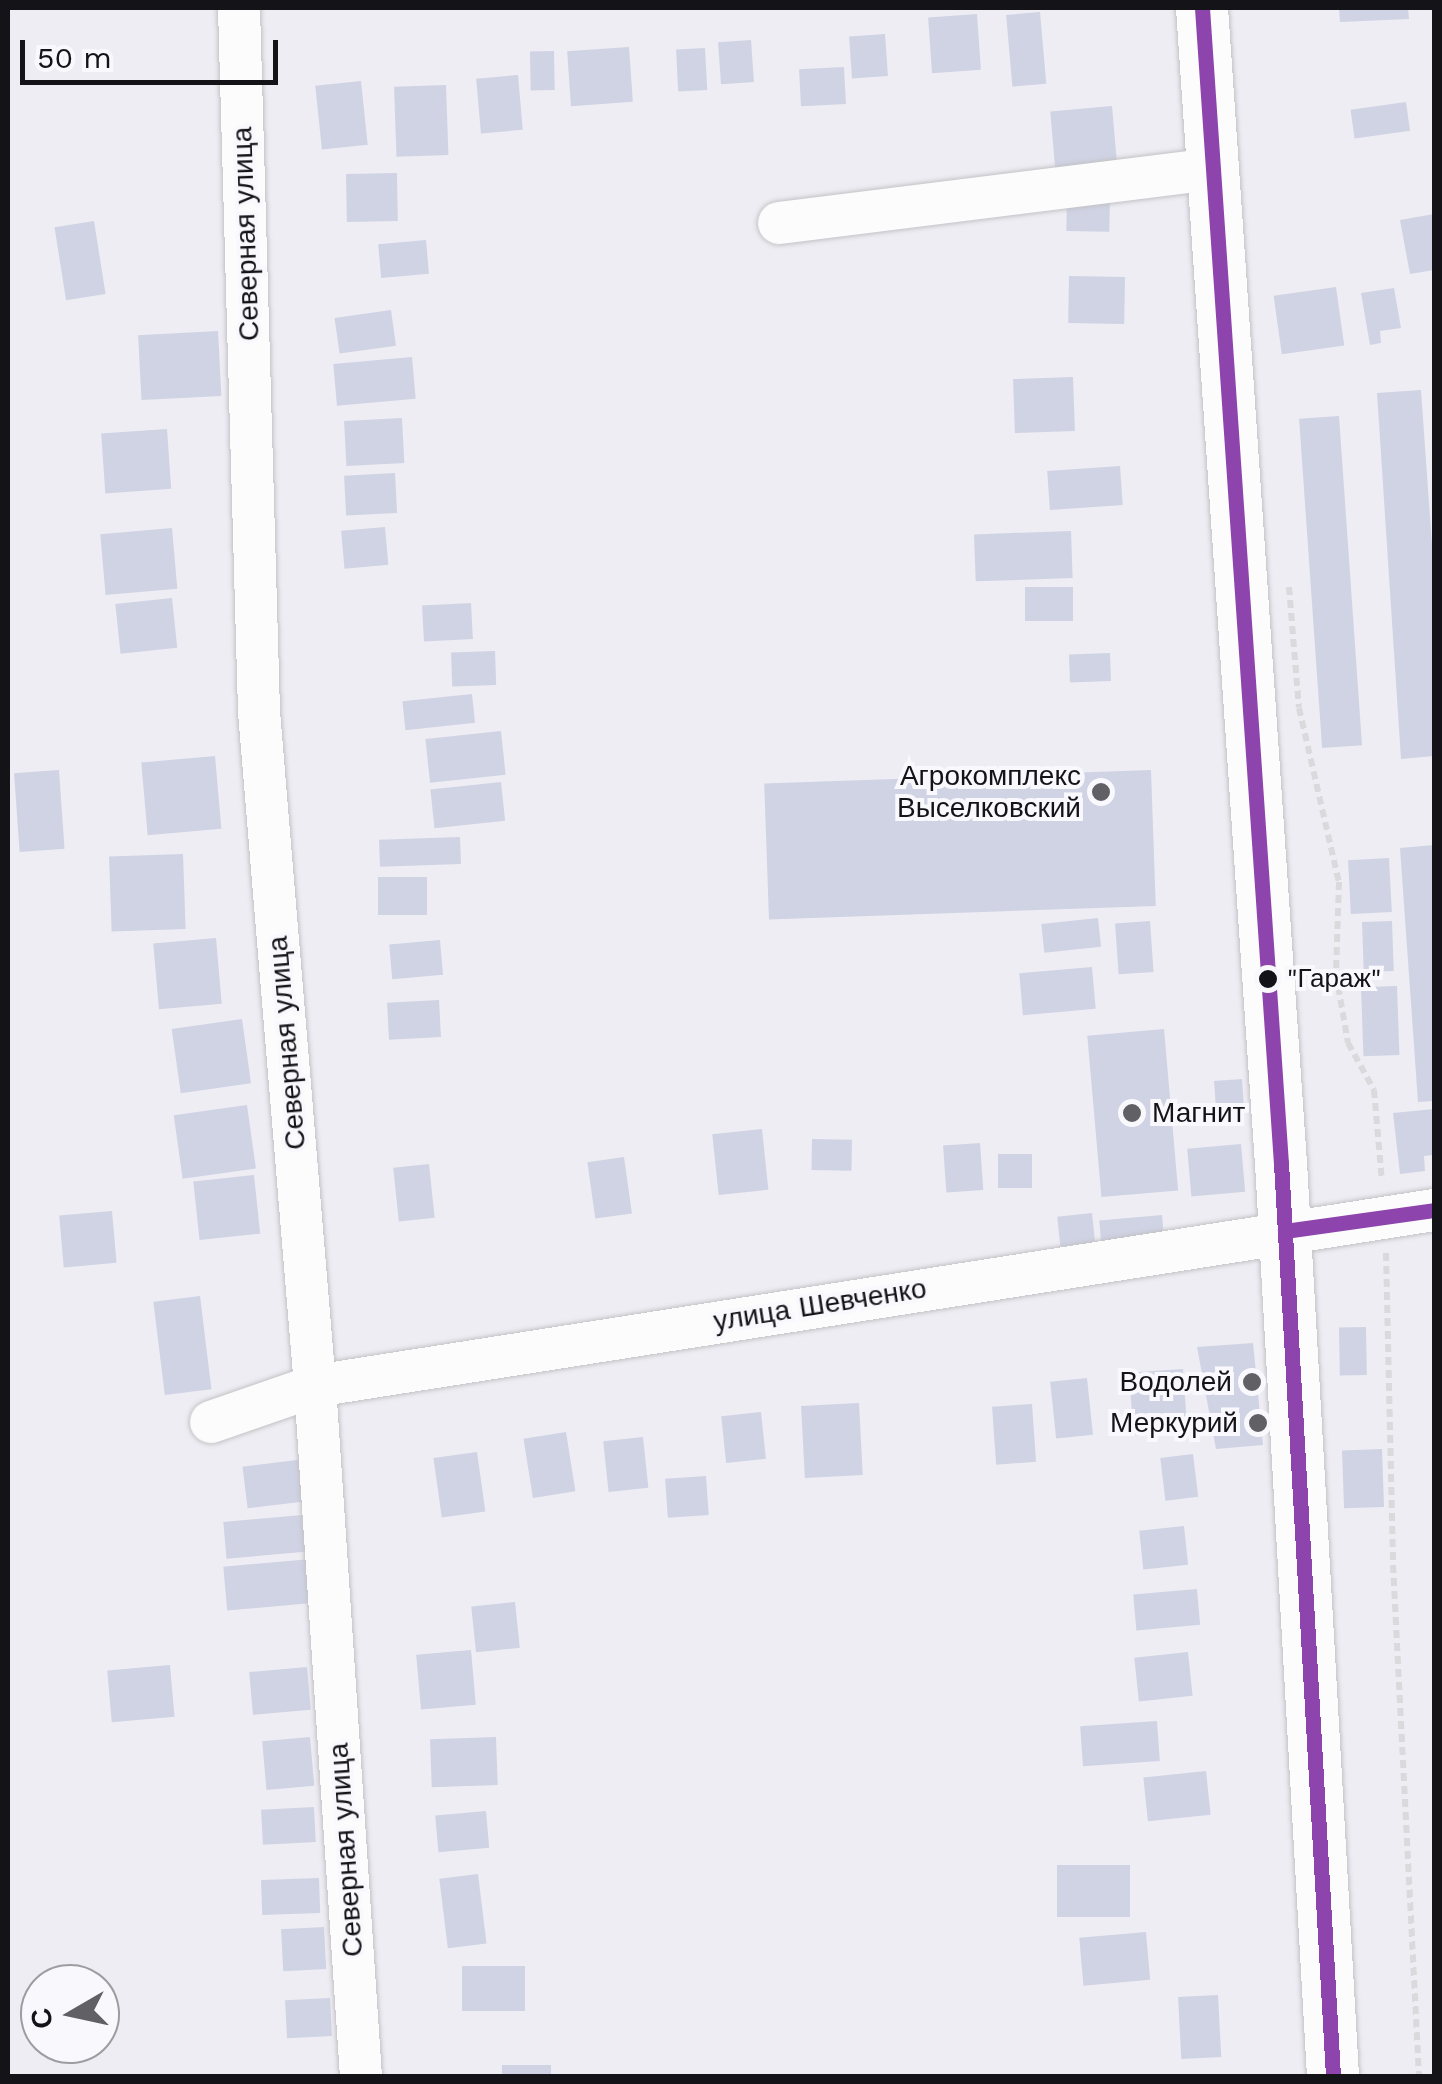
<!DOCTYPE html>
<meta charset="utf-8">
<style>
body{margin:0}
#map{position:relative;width:1442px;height:2084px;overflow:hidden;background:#eeedf3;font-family:"Work Sans",sans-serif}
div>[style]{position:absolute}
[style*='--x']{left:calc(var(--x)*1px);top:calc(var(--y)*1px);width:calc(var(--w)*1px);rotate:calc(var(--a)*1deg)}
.building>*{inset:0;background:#cfd3e4;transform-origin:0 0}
.path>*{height:6px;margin-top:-3px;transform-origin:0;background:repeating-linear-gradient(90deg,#dadadc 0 8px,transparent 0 13px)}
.roads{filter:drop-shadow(0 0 2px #c3c2c6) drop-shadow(0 0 2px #c3c2c6)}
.minor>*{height:42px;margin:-21px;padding:0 21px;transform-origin:21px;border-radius:21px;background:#fcfcfd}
.major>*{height:52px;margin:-26px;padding:0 26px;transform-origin:26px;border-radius:26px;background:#fcfcfd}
.bus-1>*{height:15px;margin:-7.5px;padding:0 7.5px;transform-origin:7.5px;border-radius:7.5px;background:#8e44ad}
.dots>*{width:28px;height:28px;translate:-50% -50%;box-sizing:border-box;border:5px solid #f9f8fd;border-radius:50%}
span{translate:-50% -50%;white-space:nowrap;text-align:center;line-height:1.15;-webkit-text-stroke:8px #f9f8fd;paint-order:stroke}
.bus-label{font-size:26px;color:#141418}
.left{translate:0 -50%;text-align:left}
.street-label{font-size:28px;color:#141418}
.poi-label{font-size:28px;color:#141418}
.right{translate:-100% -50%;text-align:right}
.frame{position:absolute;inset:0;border:10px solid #141418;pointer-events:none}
.north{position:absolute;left:20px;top:1964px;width:100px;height:100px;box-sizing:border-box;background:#f9f8fd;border:2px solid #9d9da1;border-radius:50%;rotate:261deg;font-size:28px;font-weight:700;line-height:40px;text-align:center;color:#141418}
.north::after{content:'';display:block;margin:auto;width:35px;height:45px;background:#606065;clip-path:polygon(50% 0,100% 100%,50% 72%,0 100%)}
.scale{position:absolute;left:20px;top:40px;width:258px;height:45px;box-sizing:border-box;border:5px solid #141418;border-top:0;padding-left:12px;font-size:30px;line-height:35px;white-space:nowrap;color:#141418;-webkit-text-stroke:8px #f9f8fd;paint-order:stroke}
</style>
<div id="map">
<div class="building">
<i style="clip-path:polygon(1339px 8px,1408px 8px,1409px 19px,1340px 22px)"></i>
<i style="left:1040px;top:12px;width:72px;height:34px;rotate:85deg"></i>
<i style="left:977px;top:14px;width:56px;height:49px;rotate:86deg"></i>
<i style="left:885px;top:34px;width:42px;height:36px;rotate:86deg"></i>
<i style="left:751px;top:40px;width:42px;height:33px;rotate:86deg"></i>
<i style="left:629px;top:47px;width:55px;height:62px;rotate:86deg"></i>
<i style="left:705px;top:48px;width:42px;height:29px;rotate:87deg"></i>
<i style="left:554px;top:51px;width:39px;height:24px;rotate:89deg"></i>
<i style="left:844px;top:67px;width:37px;height:45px;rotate:87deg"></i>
<i style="left:518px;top:75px;width:55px;height:42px;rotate:85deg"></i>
<i style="left:361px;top:81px;width:64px;height:46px;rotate:84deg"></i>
<i style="left:446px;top:85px;width:70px;height:52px;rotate:88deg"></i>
<i style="left:1406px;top:102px;width:29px;height:56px;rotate:82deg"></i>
<i style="left:1112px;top:106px;width:63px;height:62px;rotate:85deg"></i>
<i style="left:397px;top:173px;width:48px;height:51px;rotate:89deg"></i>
<i style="left:1067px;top:193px;width:43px;height:38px;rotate:1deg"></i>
<i style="clip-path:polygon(1434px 214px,1434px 270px,1410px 274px,1400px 220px)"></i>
<i style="left:94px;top:221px;width:74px;height:40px;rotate:81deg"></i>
<i style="left:426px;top:240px;width:34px;height:48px;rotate:85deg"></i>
<i style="left:1069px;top:276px;width:56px;height:47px;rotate:1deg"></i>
<i style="left:1336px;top:287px;width:59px;height:63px;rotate:82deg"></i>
<i style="clip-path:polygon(1394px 288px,1401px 328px,1380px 331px,1381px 343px,1370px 345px,1361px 293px)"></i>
<i style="left:391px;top:310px;width:36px;height:57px;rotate:82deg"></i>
<i style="left:218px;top:331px;width:65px;height:80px;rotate:87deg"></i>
<i style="left:412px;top:357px;width:42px;height:79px;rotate:85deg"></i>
<i style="left:1073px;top:377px;width:54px;height:60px;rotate:88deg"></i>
<i style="clip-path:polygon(1421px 390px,1434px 574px,1434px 756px,1401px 759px,1377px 393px)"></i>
<i style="left:1339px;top:416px;width:330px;height:40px;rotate:86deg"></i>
<i style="left:402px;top:418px;width:45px;height:58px;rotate:87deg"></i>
<i style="left:167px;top:429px;width:60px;height:66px;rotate:86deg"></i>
<i style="left:1120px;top:466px;width:39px;height:73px;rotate:86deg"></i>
<i style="left:395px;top:473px;width:40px;height:51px;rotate:87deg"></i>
<i style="left:385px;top:527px;width:38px;height:44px;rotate:85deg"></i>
<i style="left:172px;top:528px;width:61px;height:72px;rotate:85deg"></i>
<i style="left:1071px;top:531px;width:47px;height:97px;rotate:88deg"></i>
<i style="left:1073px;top:587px;width:34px;height:48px;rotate:90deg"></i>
<i style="left:172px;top:598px;width:50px;height:57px;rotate:84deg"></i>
<i style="left:471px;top:603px;width:36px;height:49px;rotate:87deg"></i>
<i style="left:495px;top:651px;width:34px;height:44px;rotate:88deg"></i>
<i style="left:1110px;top:653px;width:28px;height:41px;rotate:88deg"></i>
<i style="left:472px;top:694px;width:29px;height:70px;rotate:84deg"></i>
<i style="left:501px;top:731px;width:44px;height:76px;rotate:84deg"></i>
<i style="left:215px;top:756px;width:73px;height:74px;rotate:85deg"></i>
<i style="left:59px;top:770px;width:79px;height:45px;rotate:86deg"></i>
<i style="left:1151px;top:770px;width:136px;height:387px;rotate:88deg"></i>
<i style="left:501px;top:782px;width:39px;height:71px;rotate:84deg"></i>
<i style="left:460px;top:837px;width:27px;height:81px;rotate:88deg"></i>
<i style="clip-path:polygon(1434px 845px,1434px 1101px,1418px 1102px,1400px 848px)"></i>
<i style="left:183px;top:854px;width:75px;height:74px;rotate:88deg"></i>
<i style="left:1389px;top:858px;width:54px;height:41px;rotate:87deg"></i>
<i style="left:378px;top:877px;width:49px;height:38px"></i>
<i style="left:1098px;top:918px;width:29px;height:57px;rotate:84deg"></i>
<i style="left:1150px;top:921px;width:51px;height:35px;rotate:86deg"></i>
<i style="left:1392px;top:921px;width:50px;height:30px;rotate:88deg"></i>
<i style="left:216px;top:938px;width:66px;height:63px;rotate:85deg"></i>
<i style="left:440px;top:940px;width:35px;height:51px;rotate:85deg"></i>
<i style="left:1092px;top:967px;width:42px;height:73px;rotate:85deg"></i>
<i style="left:1397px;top:986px;width:69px;height:36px;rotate:88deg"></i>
<i style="left:439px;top:1000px;width:37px;height:52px;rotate:87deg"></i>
<i style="left:242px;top:1019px;width:65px;height:71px;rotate:82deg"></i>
<i style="left:1164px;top:1029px;width:162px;height:77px;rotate:85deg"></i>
<i style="left:1242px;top:1079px;width:29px;height:28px;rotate:86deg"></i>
<i style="left:247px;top:1105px;width:64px;height:74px;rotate:82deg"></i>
<i style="clip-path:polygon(1434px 1109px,1434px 1155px,1424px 1156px,1425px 1171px,1400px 1174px,1393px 1113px)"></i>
<i style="left:762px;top:1129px;width:61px;height:50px;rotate:84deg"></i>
<i style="left:812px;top:1139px;width:40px;height:31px;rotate:1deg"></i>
<i style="left:980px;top:1143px;width:47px;height:37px;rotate:86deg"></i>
<i style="left:1241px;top:1144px;width:48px;height:54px;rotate:85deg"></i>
<i style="left:1032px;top:1154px;width:34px;height:34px;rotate:90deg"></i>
<i style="left:624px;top:1157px;width:57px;height:37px;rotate:82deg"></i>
<i style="left:429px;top:1164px;width:54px;height:36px;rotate:84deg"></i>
<i style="left:254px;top:1175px;width:59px;height:61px;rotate:84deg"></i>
<i style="left:112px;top:1211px;width:52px;height:53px;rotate:85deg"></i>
<i style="left:1092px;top:1213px;width:30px;height:35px;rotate:84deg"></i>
<i style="left:1162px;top:1215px;width:23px;height:63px;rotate:85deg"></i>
<i style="left:200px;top:1296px;width:94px;height:47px;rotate:83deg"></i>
<i style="left:1366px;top:1327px;width:48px;height:27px;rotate:89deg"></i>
<i style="clip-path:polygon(1253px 1343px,1263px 1445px,1216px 1449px,1197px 1347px)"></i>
<i style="left:1183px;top:1369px;width:63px;height:54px;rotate:86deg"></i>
<i style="left:1087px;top:1378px;width:57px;height:37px;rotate:84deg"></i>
<i style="left:859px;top:1403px;width:72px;height:58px;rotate:87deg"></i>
<i style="left:1032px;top:1404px;width:58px;height:40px;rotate:86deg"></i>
<i style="left:761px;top:1412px;width:47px;height:40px;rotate:84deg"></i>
<i style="left:566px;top:1432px;width:60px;height:43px;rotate:81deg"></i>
<i style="left:643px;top:1437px;width:51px;height:40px;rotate:84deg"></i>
<i style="left:1382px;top:1449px;width:58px;height:40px;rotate:88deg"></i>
<i style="left:477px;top:1452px;width:60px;height:44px;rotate:82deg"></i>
<i style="left:1193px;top:1454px;width:43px;height:33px;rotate:83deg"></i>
<i style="left:305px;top:1459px;width:42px;height:63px;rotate:83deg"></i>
<i style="left:706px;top:1476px;width:39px;height:41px;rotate:86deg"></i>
<i style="left:302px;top:1515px;width:37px;height:79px;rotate:85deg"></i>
<i style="left:1184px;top:1526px;width:39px;height:45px;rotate:84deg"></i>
<i style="left:311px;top:1559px;width:44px;height:88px;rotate:85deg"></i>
<i style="left:1197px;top:1589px;width:36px;height:64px;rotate:85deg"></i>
<i style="left:515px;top:1602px;width:46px;height:44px;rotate:84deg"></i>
<i style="left:471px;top:1650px;width:55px;height:55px;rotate:85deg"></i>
<i style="left:1188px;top:1652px;width:44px;height:54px;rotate:84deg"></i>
<i style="left:170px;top:1665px;width:52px;height:63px;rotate:85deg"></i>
<i style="left:307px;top:1667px;width:43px;height:58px;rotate:85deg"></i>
<i style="left:1157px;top:1721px;width:40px;height:77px;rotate:86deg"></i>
<i style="left:310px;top:1737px;width:49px;height:48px;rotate:85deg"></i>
<i style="left:496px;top:1737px;width:48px;height:66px;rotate:88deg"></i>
<i style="left:1206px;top:1771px;width:44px;height:63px;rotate:84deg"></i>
<i style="left:314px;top:1807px;width:35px;height:53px;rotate:87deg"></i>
<i style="left:486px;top:1811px;width:37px;height:51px;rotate:85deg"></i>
<i style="left:1130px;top:1865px;width:52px;height:73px;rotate:90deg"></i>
<i style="left:478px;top:1874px;width:70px;height:39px;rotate:83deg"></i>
<i style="left:319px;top:1878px;width:35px;height:58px;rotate:88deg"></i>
<i style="left:324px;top:1927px;width:42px;height:43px;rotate:87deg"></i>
<i style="left:1146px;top:1932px;width:48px;height:67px;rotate:85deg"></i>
<i style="left:462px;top:1966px;width:63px;height:45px"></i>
<i style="left:1218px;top:1995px;width:62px;height:40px;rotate:87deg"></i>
<i style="left:330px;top:1998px;width:38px;height:45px;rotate:87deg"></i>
<i style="left:502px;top:2065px;width:49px;height:11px"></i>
</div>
<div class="path">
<i style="--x:1289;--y:587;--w:121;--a:85.3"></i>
<i style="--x:1299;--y:708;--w:179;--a:77.1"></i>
<i style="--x:1339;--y:882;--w:92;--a:91.9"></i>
<i style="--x:1336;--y:974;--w:70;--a:80.1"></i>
<i style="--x:1348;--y:1043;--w:54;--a:61"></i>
<i style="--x:1374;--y:1090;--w:91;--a:85"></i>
<i style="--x:1386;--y:1253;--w:312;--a:88.7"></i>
<i style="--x:1393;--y:1565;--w:512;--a:87.09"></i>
</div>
<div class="roads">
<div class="minor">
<i style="--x:239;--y:8;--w:704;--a:88.37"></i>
<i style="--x:259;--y:712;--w:676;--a:85.25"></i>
<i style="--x:315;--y:1386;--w:692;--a:86.19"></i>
<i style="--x:779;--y:223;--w:436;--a:-7.1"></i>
<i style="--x:211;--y:1422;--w:110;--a:-19.1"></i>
<i style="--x:315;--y:1386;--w:1133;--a:-8.94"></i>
</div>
<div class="major">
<i style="--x:1202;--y:8;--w:1158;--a:86.09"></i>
<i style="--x:1281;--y:1163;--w:914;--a:86.74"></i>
</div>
</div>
<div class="bus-1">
<i style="--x:1202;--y:8;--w:1158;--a:86.09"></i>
<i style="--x:1281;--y:1163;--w:914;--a:86.74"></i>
<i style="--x:1285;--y:1231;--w:150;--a:-8"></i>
</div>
<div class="dots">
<i style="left:1101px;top:792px;background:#606065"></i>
<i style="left:1268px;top:979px;background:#141418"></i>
<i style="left:1132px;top:1113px;background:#606065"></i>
<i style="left:1252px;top:1382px;background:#606065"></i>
<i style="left:1258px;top:1423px;background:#606065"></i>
</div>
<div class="bus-label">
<span class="left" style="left:1287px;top:979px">"Гараж"</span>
</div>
<div class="street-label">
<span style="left:246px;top:234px;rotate:-92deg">Северная улица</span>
<span style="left:287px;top:1043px;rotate:-95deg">Северная улица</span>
<span style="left:820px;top:1305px;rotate:-9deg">улица Шевченко</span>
<span style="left:346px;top:1850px;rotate:-94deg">Северная улица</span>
</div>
<div class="poi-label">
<span class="right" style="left:1081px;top:792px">Агрокомплекс<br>Выселковский</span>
<span class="left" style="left:1152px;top:1113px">Магнит</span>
<span class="right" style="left:1232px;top:1382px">Водолей</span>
<span class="right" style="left:1238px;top:1423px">Меркурий</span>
</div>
<div class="frame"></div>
<div class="north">С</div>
<div class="scale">50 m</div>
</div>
